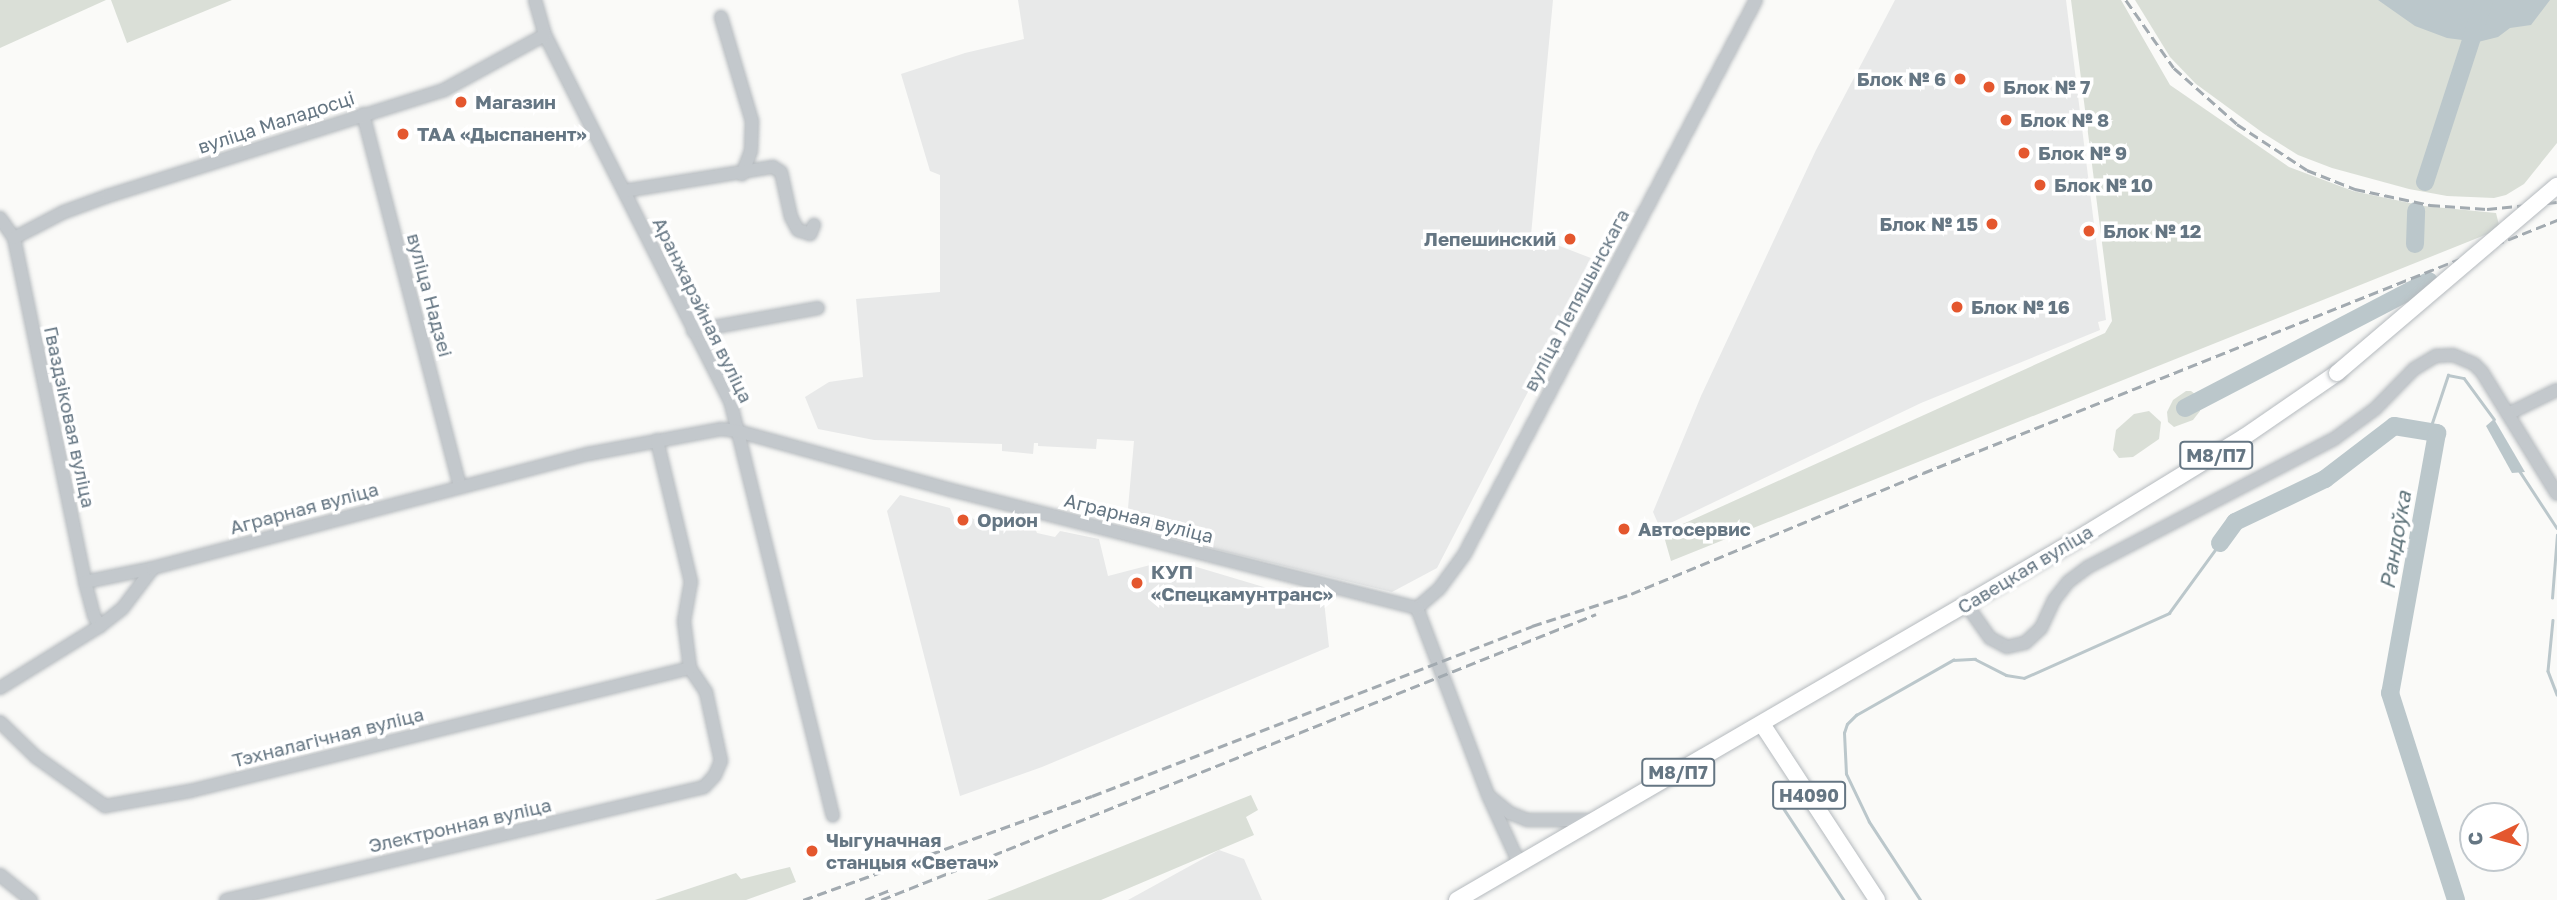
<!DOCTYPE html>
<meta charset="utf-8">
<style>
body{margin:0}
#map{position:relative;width:2557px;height:900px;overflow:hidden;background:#fafaf8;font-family:"Golos Text",sans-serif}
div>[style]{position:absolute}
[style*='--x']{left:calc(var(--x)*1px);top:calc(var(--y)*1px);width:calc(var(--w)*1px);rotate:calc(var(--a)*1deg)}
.built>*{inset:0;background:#e8e9e9}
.green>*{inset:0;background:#dadfd7}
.water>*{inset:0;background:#bbc7cb}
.stream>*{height:2.5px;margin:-1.25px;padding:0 1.25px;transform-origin:1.25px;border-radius:1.25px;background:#bbc7cb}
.river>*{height:18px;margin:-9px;padding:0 9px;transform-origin:9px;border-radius:9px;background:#bbc7cb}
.roads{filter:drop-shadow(0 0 2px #b5babe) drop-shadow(0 0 2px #b5babe)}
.minor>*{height:12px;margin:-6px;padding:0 6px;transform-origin:6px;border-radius:6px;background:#c3c8cc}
.major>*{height:16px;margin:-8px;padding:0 8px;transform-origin:8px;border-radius:8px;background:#fff}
.rail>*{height:2.5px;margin-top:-1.25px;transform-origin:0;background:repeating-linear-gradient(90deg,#a2aab0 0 10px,transparent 0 15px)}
.bridges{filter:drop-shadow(0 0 2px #b5babe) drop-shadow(0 0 2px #b5babe)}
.major-bridge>*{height:16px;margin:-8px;padding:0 8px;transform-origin:8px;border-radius:8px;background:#fff}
.dots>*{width:19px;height:19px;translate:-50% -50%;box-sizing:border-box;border:4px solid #fff;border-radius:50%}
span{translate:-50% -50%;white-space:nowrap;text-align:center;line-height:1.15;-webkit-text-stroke:7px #fff;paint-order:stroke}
.shield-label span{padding:2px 5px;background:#fff;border:2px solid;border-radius:5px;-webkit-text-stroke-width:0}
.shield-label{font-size:18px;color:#657683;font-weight:700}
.poi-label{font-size:19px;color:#657683;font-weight:700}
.right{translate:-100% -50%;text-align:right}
.left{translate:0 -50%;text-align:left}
.street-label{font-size:19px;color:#657683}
.water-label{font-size:21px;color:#60757c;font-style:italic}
.north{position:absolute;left:2459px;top:802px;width:70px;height:70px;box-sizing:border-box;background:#fff;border:2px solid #c1c8cd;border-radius:50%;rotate:265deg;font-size:19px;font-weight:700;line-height:28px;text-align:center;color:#657683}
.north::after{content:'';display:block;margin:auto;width:24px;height:32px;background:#e4572e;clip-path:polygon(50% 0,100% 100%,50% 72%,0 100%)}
</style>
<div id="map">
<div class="built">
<i style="clip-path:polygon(1018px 0,1553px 0,1531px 235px,1596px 260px,1437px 568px,1392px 592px,1136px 530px,1128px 508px,1134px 441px,1097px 439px,1096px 449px,1038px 446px,1038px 443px,1034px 443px,1033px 454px,1002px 451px,1002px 444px,874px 440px,818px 429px,805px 397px,829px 382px,863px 377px,856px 299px,940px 292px,940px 175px,930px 171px,901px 74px,965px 53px,1024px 39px)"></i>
<i style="clip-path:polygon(1895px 0,2066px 0,2106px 320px,2098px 322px,2100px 330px,1921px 403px,1660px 528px,1653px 512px,1701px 396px,1816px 150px)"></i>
<i style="clip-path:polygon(900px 495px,950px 508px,957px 525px,971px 524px,970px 515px,973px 519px,990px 517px,1034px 526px,1037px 533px,1055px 537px,1060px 531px,1099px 539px,1108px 576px,1158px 563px,1190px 565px,1314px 602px,1324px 601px,1329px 647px,1042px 767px,960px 796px,887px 511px)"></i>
<i style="clip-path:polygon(1219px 850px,1244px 859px,1262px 900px,1128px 900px)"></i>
</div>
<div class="green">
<i style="clip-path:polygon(0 0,106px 0,0 48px)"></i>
<i style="clip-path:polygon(111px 0,232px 0,127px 43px)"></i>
<i style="clip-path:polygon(2071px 0,2121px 0,2170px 85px,2289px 167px,2353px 191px,2424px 206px,2496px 213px,2500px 229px,1671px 561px,1663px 533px,2105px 333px,2112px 321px)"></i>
<i style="clip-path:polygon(2135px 0,2557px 0,2557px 143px,2524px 184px,2506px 195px,2494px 198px,2447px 196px,2409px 189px,2332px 168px,2298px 155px,2263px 133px,2196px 84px,2170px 57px)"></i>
<i style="clip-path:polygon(2186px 391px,2191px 391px,2200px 398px,2200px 411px,2193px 420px,2174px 427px,2168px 422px,2167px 412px,2173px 400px)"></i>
<i style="clip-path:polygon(2149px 411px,2161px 422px,2159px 439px,2133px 457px,2119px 458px,2113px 450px,2116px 430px,2134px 414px)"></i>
<i style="clip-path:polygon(1251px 795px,1258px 810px,1246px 817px,1254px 835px,1101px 900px,987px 900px)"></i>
<i style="clip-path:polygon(790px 867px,796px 882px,746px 900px,655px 900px,736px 873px,741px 879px)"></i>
</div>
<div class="water">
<i style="clip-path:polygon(2378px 0,2550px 0,2531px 25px,2510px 28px,2498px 37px,2478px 42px,2447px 38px,2415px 26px)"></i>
<i style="clip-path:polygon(2494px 419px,2525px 472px,2512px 473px,2486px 426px)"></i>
</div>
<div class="stream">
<i style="--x:2429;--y:432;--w:60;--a:-71.6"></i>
<i style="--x:2448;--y:375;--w:16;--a:11"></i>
<i style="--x:2464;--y:378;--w:51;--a:53.8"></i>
<i style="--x:2519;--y:470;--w:69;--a:56.8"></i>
<i style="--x:2552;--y:598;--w:63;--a:-85.5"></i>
<i style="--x:2553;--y:620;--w:51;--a:95.6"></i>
<i style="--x:2548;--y:671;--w:25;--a:69"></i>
<i style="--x:1784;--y:809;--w:109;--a:56.6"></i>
<i style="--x:1920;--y:900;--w:93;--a:-123.2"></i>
<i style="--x:1869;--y:822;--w:53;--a:-115.6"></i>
<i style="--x:1846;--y:774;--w:41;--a:-92.8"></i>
<i style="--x:1844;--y:733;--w:9;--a:-72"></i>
<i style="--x:1847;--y:724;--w:13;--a:-45"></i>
<i style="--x:1856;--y:715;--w:112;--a:-29.6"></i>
<i style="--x:1953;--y:660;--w:22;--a:-3"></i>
<i style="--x:1975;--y:659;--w:35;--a:27"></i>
<i style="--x:2006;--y:675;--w:18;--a:9"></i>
<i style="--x:2024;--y:678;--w:159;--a:-24.1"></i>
<i style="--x:2169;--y:613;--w:87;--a:-53.9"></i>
</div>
<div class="river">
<i style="--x:2425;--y:182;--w:191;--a:-72"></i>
<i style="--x:2415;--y:244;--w:33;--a:-88"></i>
<i style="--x:2185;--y:408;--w:275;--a:-27.5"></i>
<i style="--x:2220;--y:543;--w:26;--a:-54"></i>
<i style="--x:2235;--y:522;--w:100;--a:-25.5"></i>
<i style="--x:2325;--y:479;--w:87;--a:-37.5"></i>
<i style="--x:2394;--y:426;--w:44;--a:9.2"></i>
<i style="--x:2437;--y:433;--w:264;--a:100.2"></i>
<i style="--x:2390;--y:693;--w:217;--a:72.3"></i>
</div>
<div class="roads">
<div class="minor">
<i style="--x:535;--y:0;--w:36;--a:74"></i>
<i style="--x:545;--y:35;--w:413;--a:63.2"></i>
<i style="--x:731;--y:404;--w:424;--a:76.1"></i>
<i style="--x:721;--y:17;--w:109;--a:73.4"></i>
<i style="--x:752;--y:121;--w:30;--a:92"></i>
<i style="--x:751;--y:151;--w:25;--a:111"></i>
<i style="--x:363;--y:114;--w:384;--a:75.4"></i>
<i style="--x:624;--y:191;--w:151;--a:-9.2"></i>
<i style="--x:773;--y:167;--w:9;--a:32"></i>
<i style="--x:781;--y:172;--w:46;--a:77.5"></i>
<i style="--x:791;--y:217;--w:15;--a:62"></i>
<i style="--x:798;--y:230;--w:13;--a:18"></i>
<i style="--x:810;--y:234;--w:10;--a:-66"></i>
<i style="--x:0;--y:218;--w:24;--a:55"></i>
<i style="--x:14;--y:238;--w:351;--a:78.3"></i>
<i style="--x:85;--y:582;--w:35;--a:75"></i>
<i style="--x:94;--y:616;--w:12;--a:59"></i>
<i style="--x:14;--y:238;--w:56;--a:-27.5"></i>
<i style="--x:64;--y:212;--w:47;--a:-20"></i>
<i style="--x:108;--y:196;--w:352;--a:-17.5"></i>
<i style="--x:444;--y:90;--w:115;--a:-28.6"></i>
<i style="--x:693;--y:331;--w:127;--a:-10.4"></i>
<i style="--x:2510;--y:413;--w:52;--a:-26.1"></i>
<i style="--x:85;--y:582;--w:69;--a:-11.6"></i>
<i style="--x:1966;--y:604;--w:42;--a:54.8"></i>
<i style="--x:1990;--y:638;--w:19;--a:28"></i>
<i style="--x:2007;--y:647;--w:18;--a:-13"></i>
<i style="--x:2025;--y:643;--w:22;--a:-43"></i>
<i style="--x:2041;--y:628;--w:31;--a:-65"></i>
<i style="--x:2054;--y:600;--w:23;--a:-52"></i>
<i style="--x:2068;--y:582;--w:25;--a:-37"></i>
<i style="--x:2088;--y:567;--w:277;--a:-27.5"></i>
<i style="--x:2334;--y:439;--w:51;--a:-36.2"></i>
<i style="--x:2375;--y:409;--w:56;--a:-45.7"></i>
<i style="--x:2414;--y:369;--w:26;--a:-31"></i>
<i style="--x:2436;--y:356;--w:17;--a:-3"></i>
<i style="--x:2453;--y:355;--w:23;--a:23"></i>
<i style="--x:2474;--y:364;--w:11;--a:45"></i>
<i style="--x:2482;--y:372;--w:143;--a:58.4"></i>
<i style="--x:1417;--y:608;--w:29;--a:-41"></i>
<i style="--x:1439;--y:589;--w:42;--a:-53.7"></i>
<i style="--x:1464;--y:555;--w:627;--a:-62.25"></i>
<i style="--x:1417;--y:608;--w:200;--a:69.2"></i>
<i style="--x:1488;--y:795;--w:75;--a:65.5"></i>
<i style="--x:0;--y:688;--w:118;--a:-31.8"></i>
<i style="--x:100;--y:626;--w:28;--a:-38"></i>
<i style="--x:122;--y:609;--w:51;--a:-52.9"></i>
<i style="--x:153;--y:568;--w:450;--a:-14.7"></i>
<i style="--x:588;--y:454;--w:135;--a:-10.6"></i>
<i style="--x:721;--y:429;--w:16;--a:7"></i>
<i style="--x:737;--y:431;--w:222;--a:15.4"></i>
<i style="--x:951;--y:490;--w:481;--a:14.2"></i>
<i style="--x:0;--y:722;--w:50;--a:44.2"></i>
<i style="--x:36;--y:757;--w:85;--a:35.4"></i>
<i style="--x:105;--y:806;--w:86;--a:-10"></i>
<i style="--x:190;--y:791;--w:515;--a:-13.82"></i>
<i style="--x:1490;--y:797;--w:26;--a:39"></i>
<i style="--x:1510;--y:813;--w:18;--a:22"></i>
<i style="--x:1527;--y:820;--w:67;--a:0"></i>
<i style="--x:0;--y:875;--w:40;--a:39"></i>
<i style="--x:226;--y:900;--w:491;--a:-13.3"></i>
<i style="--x:704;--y:787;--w:16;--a:-47"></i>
<i style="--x:715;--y:775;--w:15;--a:-67"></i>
<i style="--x:721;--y:761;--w:71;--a:-102.3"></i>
<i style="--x:706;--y:692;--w:29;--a:-124"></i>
<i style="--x:690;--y:668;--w:47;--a:-97.3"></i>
<i style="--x:684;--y:621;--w:40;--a:-80"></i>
<i style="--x:691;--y:582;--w:146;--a:-103.5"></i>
</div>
<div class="major">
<i style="--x:1762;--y:724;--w:210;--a:56.8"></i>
<i style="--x:1457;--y:900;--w:716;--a:-30.18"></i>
<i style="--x:2076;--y:540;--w:197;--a:-31.5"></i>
<i style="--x:2244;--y:437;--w:113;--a:-34.5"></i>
</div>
</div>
<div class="rail">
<i style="--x:2126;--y:0;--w:83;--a:54.8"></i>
<i style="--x:2174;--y:68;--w:84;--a:41.6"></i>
<i style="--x:2237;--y:124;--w:84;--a:33.3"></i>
<i style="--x:2307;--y:170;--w:52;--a:21.6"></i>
<i style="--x:2355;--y:189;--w:77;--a:12"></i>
<i style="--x:2430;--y:205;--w:57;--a:4"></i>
<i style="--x:2487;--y:209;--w:70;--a:-5.7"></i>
<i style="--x:803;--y:900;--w:307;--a:-19.8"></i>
<i style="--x:1092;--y:796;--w:472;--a:-21.1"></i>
<i style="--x:1532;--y:626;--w:104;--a:-17.9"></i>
<i style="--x:1631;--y:594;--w:316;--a:-22.5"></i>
<i style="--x:1923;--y:473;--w:683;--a:-21.75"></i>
<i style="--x:865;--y:900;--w:27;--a:-22"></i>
<i style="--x:881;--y:900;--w:770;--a:-21.8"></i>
</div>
<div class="bridges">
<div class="major-bridge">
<i style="--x:2337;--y:373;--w:289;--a:-40.4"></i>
</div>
</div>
<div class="dots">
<i style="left:1960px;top:79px;background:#e4572e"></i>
<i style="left:1989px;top:87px;background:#e4572e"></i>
<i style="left:461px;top:102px;background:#e4572e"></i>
<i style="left:2006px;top:120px;background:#e4572e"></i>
<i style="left:403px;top:134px;background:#e4572e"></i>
<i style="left:2024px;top:153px;background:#e4572e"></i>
<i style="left:2040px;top:185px;background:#e4572e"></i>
<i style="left:1992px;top:224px;background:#e4572e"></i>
<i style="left:2089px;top:231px;background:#e4572e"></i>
<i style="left:1570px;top:239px;background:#e4572e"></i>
<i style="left:1957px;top:307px;background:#e4572e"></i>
<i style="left:963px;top:520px;background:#e4572e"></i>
<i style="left:1624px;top:529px;background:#e4572e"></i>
<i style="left:1137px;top:583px;background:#e4572e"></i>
<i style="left:812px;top:851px;background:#e4572e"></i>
</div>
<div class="shield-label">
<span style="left:2216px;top:455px">М8/П7</span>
<span style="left:1678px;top:772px">М8/П7</span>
<span style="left:1809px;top:795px">Н4090</span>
</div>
<div class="poi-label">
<span class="right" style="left:1946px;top:79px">Блок № 6</span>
<span class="left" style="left:2003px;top:87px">Блок № 7</span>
<span class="left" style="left:475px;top:102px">Магазин</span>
<span class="left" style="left:2020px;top:120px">Блок № 8</span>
<span class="left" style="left:417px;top:134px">ТАА «Дыспанент»</span>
<span class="left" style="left:2038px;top:153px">Блок № 9</span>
<span class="left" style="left:2054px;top:185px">Блок № 10</span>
<span class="right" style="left:1978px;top:224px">Блок № 15</span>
<span class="left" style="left:2103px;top:231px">Блок № 12</span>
<span class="right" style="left:1556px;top:239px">Лепешинский</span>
<span class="left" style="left:1971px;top:307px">Блок № 16</span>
<span class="left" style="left:977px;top:520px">Орион</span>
<span class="left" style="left:1638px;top:529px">Автосервис</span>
<span class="left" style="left:1151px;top:583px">КУП<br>«Спецкамунтранс»</span>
<span class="left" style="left:826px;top:851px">Чыгуначная<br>станцыя «Светач»</span>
</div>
<div class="street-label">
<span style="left:276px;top:122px;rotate:-18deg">вуліца Маладосці</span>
<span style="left:430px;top:295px;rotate:75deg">вуліца Надзеі</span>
<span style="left:1576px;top:300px;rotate:-62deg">вуліца Лепяшынскага</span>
<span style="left:703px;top:310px;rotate:64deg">Аранжарэйная вуліца</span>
<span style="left:70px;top:417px;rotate:78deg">Гваздзіковая вуліца</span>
<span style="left:304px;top:508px;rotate:-15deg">Аграрная вуліца</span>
<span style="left:1139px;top:518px;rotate:14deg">Аграрная вуліца</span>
<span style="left:2025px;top:569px;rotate:-31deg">Савецкая вуліца</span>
<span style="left:328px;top:737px;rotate:-14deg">Тэхналагічная вуліца</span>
<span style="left:460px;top:825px;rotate:-13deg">Электронная вуліца</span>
</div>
<div class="water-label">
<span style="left:2395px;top:540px;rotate:-80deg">Рандоўка</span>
</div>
<div class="north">С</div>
</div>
